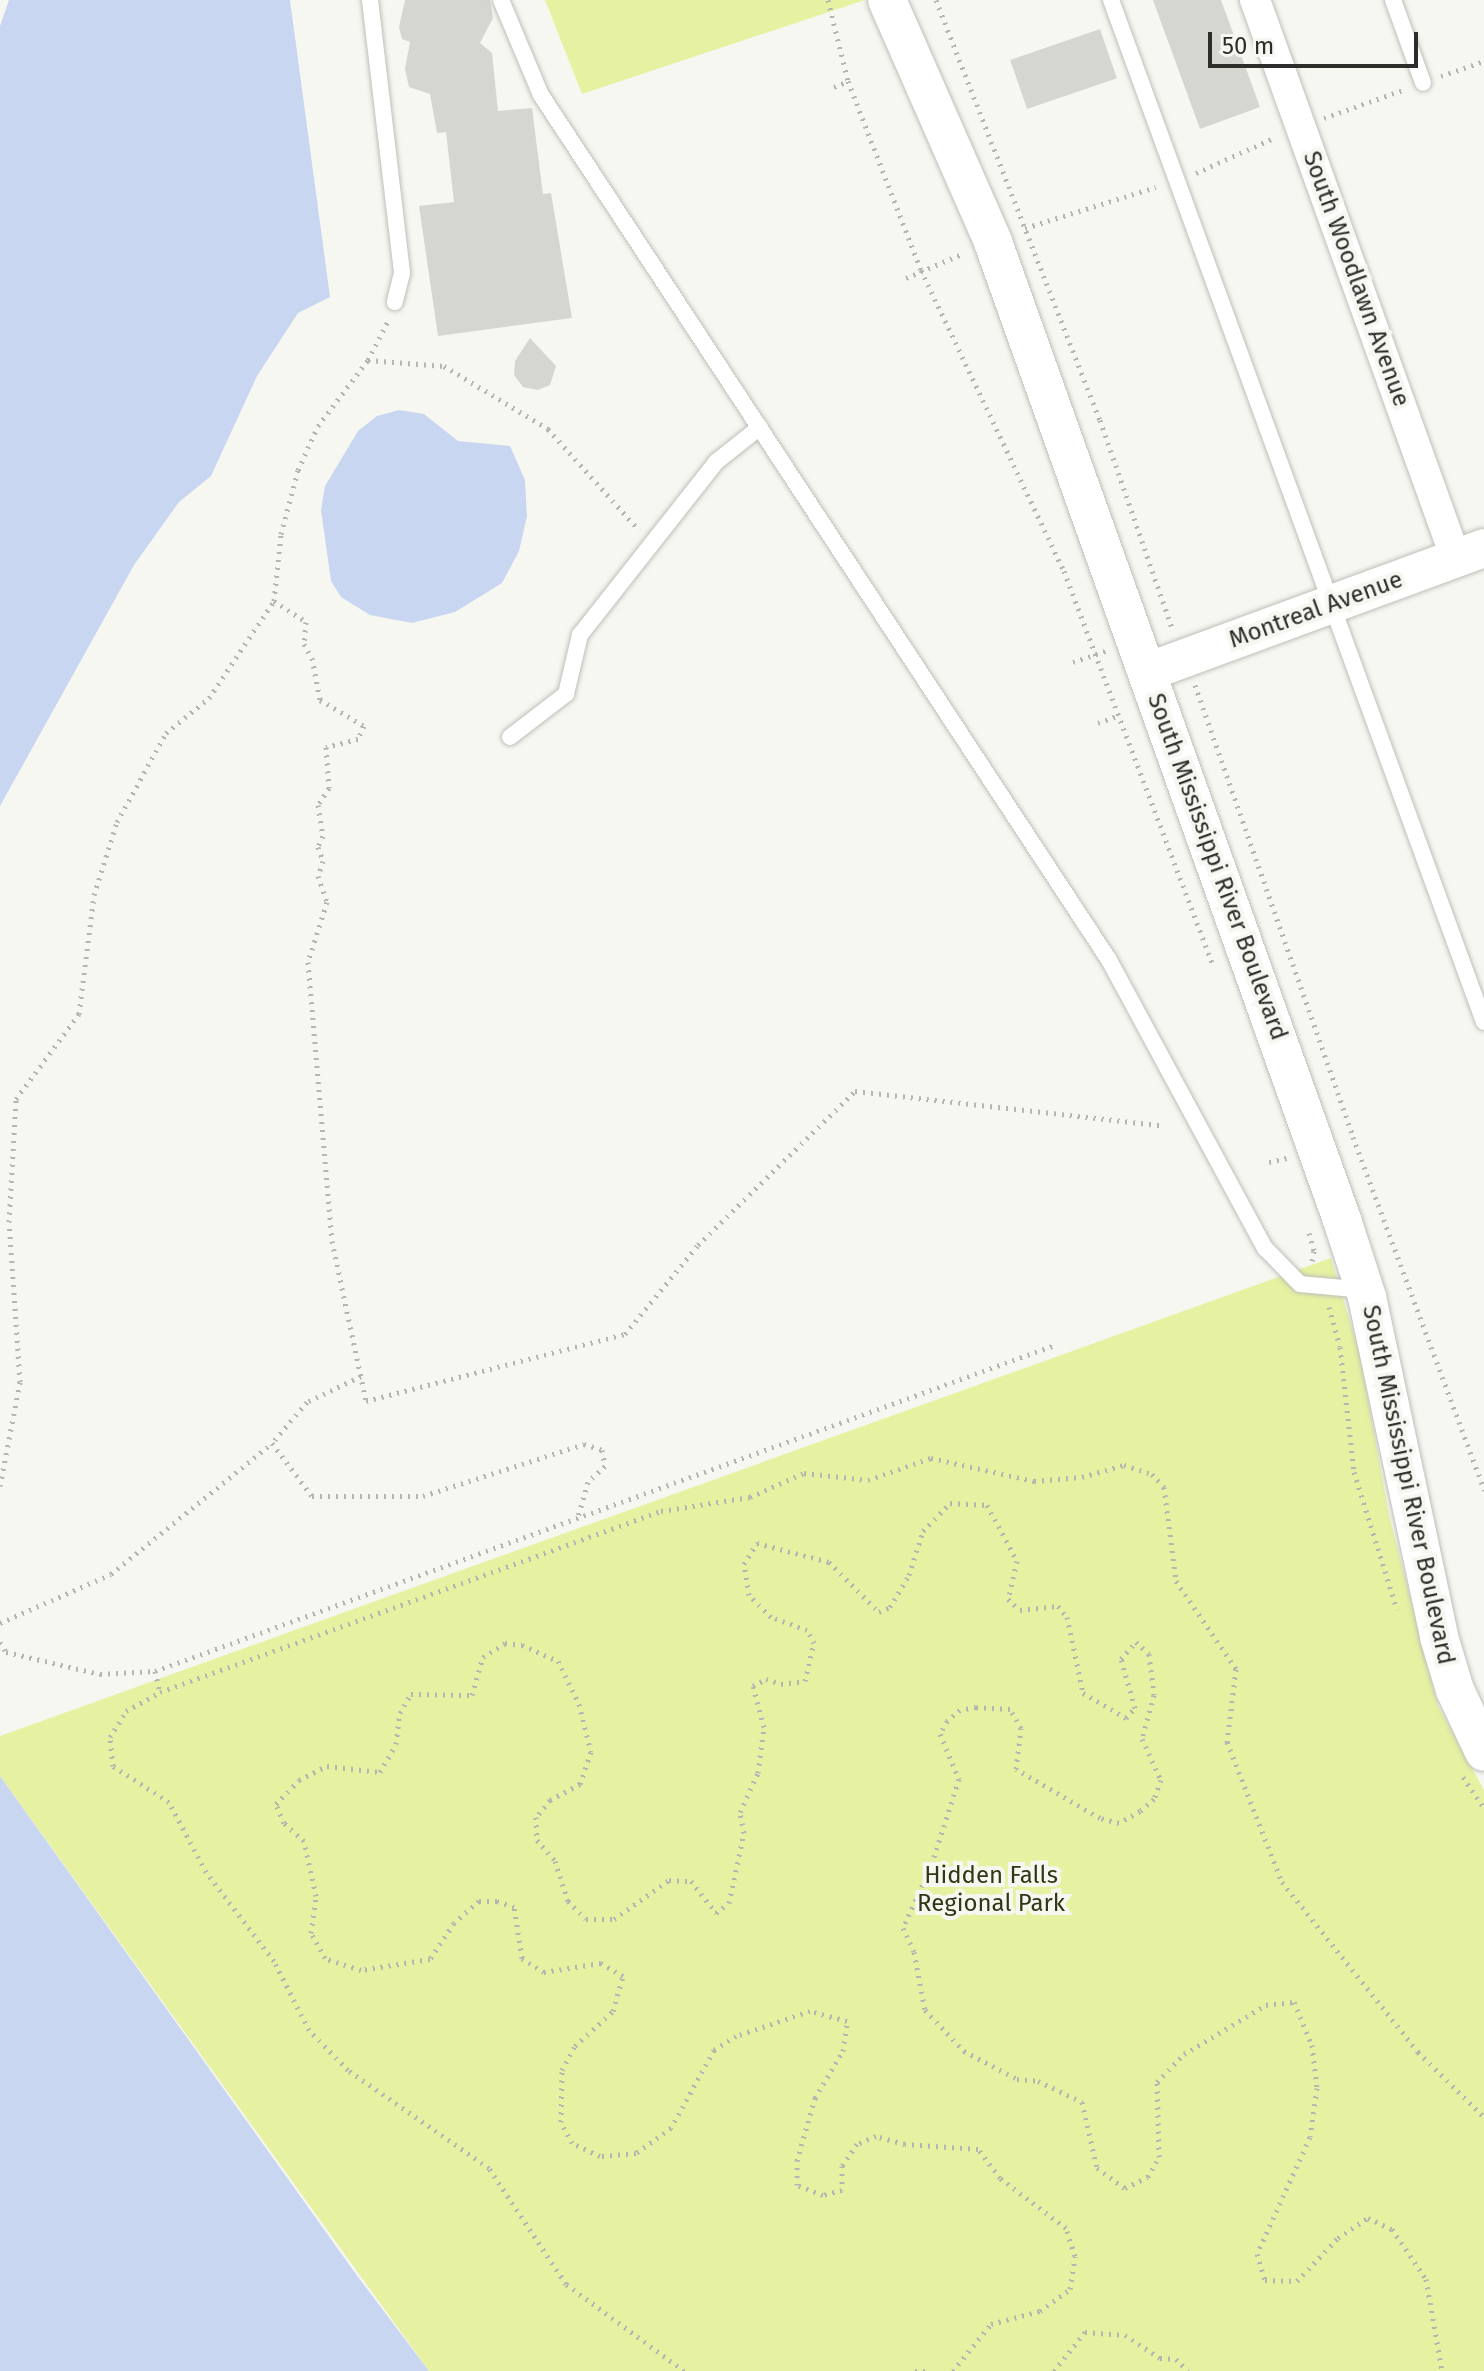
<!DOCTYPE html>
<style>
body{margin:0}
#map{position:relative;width:1484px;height:2371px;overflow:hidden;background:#f6f7f1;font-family:"Fira Sans",sans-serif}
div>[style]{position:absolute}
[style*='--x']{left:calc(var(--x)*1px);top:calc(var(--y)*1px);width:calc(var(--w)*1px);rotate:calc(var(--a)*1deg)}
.green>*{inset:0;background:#e7f1a2}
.water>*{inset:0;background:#c9d6f2}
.building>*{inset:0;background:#d5d6d0;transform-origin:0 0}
.path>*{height:5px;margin-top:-2.5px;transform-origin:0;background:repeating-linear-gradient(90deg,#b5b6b1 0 2px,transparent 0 8px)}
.roads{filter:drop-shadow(0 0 2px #bebfb9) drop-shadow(0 0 2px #bebfb9)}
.service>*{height:16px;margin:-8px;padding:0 8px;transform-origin:8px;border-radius:8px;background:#fff}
.minor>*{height:30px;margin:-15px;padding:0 15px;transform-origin:15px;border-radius:15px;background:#fff}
.tertiary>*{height:38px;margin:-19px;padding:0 19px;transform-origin:19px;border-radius:19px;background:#fff}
span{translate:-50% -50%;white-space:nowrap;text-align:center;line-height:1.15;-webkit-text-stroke:8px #f6f7f1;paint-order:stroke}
.street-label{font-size:24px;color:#2d2d2b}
.park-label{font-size:24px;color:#333614}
.scale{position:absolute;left:1208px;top:32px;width:210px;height:36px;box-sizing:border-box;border:4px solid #2d2d2b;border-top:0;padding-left:10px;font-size:24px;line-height:28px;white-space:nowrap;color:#2d2d2b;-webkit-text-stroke:6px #f6f7f1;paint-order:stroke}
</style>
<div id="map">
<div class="green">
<i style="clip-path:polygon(545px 0,865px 0,582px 94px)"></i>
<i style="clip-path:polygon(1331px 1258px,1360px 1355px,1389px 1515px,1438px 1706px,1484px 1790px,1484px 2371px,429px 2371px,0 1776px,0 1736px)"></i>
</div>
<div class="water">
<i style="clip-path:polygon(9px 0,290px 0,330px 297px,298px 313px,257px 376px,211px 476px,179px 502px,134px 565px,0 806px,0 26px)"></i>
<i style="clip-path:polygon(399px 410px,424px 414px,458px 441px,510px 446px,525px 480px,527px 516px,519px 551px,502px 583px,455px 612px,412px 623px,370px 615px,341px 597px,331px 581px,321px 510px,325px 486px,358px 431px,377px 416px)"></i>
<i style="clip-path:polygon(0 1776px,358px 2277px,429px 2371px,0 2371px)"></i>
</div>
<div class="building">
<i style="clip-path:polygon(405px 0,490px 0,493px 18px,480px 43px,492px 53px,498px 111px,532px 108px,543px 194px,551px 193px,572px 318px,438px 336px,419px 206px,454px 202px,446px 132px,437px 133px,430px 94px,409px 87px,405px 69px,410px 42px,402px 39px,399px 27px)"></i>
<i style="clip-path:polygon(1153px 0,1221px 0,1260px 107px,1200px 129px)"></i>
<i style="left:1100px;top:29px;width:52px;height:95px;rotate:71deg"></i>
<i style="clip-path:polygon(530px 338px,556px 366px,550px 385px,538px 390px,523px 387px,514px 375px,515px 361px)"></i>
</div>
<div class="path">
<i style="--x:828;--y:0;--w:83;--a:76.1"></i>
<i style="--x:848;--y:81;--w:203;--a:68.9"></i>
<i style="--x:921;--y:270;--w:333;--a:64.6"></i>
<i style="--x:1064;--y:571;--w:423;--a:69.3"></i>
<i style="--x:936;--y:0;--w:451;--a:68.7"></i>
<i style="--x:1100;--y:420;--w:220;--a:70.9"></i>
<i style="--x:1441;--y:76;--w:46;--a:-19.2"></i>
<i style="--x:834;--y:87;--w:15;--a:-23"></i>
<i style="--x:1324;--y:118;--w:87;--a:-19.5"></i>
<i style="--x:1196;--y:173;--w:85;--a:-24.2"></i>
<i style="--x:1025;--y:228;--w:137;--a:-17.4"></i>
<i style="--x:906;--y:278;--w:63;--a:-23.3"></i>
<i style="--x:368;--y:360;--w:76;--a:4.5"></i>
<i style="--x:444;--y:366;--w:122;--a:31.2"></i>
<i style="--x:548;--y:429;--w:136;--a:48"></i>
<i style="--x:274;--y:601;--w:38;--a:33"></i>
<i style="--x:306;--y:622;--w:22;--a:95"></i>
<i style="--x:304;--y:644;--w:16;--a:60"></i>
<i style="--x:312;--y:658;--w:43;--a:79.2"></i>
<i style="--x:320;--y:700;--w:51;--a:30.6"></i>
<i style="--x:364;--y:726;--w:14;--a:115"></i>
<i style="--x:358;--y:739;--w:33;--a:166"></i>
<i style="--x:326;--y:747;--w:41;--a:85.8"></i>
<i style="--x:329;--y:788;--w:20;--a:123"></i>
<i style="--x:318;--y:805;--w:31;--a:81"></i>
<i style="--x:323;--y:836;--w:12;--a:114"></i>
<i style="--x:318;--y:847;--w:15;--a:70"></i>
<i style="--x:323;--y:861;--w:16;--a:108"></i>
<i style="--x:318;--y:876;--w:28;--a:71"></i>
<i style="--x:327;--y:902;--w:63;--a:107.6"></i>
<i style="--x:308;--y:962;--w:280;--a:85.1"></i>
<i style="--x:332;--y:1241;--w:164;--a:78"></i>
<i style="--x:366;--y:1401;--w:268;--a:-14.5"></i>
<i style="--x:625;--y:1334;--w:115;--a:-50.6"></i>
<i style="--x:698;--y:1245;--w:220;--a:-44.4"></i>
<i style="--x:855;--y:1091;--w:307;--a:6.4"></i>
<i style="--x:1073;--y:662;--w:36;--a:-19"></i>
<i style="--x:1195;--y:685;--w:479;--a:70.7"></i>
<i style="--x:1353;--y:1137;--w:377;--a:69.6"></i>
<i style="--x:1098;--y:723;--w:23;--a:-20"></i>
<i style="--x:1269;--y:1162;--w:18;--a:-13"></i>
<i style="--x:1309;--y:1233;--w:19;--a:74"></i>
<i style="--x:1314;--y:1251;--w:15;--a:101"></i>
<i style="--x:1329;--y:1307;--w:41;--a:74.6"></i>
<i style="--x:1340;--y:1347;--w:126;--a:83.6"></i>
<i style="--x:1354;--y:1472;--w:144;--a:72.6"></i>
<i style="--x:361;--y:1376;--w:60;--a:154.3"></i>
<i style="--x:307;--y:1402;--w:54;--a:130.5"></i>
<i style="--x:272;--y:1443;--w:66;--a:53"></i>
<i style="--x:312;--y:1496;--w:111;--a:0"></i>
<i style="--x:423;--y:1496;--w:169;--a:-17.9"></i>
<i style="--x:584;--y:1444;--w:19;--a:18"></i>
<i style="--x:602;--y:1450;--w:16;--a:79"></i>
<i style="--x:605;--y:1466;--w:23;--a:137"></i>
<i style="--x:588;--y:1482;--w:36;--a:106"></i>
<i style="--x:0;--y:1486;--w:106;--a:-79.1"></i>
<i style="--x:20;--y:1382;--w:160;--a:-93.9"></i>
<i style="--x:9;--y:1222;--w:123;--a:-86.7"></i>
<i style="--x:16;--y:1099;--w:106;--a:-53.5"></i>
<i style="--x:79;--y:1014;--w:120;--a:-82.8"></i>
<i style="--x:94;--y:895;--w:77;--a:-72.5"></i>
<i style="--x:117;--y:822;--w:102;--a:-61.2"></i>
<i style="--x:166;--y:733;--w:55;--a:-39.1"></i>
<i style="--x:209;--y:698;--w:117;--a:-56.2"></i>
<i style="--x:274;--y:601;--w:67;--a:-84"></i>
<i style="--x:281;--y:534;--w:66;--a:-75.1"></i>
<i style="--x:298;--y:470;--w:48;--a:-65.6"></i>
<i style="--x:318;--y:426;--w:83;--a:-52.9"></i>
<i style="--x:368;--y:360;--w:44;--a:-62.9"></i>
<i style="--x:0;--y:1623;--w:121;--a:-23.8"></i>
<i style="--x:111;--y:1574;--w:208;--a:-39.1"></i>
<i style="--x:0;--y:1642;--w:12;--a:59"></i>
<i style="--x:6;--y:1652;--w:97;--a:13.2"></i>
<i style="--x:100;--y:1674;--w:55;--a:-3.1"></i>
<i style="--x:155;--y:1671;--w:22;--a:77"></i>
<i style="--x:155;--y:1671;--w:957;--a:-19.91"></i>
<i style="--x:1463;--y:1777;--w:37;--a:56"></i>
<i style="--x:684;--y:2371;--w:147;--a:-143.6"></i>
<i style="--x:566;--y:2284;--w:139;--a:-123.6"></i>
<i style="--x:489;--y:2168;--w:172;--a:-145.2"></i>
<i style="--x:348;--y:2070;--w:56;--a:-134.3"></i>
<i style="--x:309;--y:2030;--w:77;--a:-116.9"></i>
<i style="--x:274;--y:1961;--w:112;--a:-127.4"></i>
<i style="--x:206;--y:1872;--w:79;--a:-117.9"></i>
<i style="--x:169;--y:1802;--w:67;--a:-147.3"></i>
<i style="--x:113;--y:1766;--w:29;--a:-96"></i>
<i style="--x:110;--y:1737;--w:31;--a:-58"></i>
<i style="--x:126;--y:1711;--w:39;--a:-29"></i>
<i style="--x:160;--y:1692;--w:533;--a:-19.86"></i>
<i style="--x:661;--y:1511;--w:90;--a:-8.9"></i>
<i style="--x:750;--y:1497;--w:59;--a:-24"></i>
<i style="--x:804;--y:1473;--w:64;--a:6.2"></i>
<i style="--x:868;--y:1480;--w:67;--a:-19.2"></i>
<i style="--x:931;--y:1458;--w:106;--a:12.6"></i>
<i style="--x:1034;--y:1481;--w:48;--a:-4.8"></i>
<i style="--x:1082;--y:1477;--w:44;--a:-15.9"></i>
<i style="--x:1124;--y:1465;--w:29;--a:18"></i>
<i style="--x:1152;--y:1474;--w:18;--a:47"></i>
<i style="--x:1164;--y:1487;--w:95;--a:82.7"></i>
<i style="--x:1176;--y:1581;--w:107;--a:55.7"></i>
<i style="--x:1236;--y:1669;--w:74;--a:97"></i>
<i style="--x:1227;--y:1742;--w:150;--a:68.6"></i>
<i style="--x:1282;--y:1882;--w:218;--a:51.3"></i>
<i style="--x:1418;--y:2052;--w:93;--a:44.6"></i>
<i style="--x:915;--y:2371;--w:15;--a:0"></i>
<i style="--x:953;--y:2371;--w:60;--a:-51"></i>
<i style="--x:991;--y:2324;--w:51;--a:-14.9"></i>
<i style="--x:1040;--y:2311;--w:37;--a:-36"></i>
<i style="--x:1070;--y:2289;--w:33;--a:-81"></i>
<i style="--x:1075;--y:2256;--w:29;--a:-108"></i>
<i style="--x:1066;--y:2228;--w:83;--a:-142.9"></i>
<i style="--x:1000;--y:2178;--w:36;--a:-127"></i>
<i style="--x:978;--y:2149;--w:73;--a:-176.1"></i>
<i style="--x:905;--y:2144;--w:30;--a:-165"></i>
<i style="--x:876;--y:2136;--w:21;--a:157"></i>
<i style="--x:857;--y:2144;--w:27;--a:124"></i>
<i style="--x:842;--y:2166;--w:24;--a:90"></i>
<i style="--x:842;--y:2190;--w:20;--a:165"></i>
<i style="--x:823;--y:2195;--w:28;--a:-159"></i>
<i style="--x:797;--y:2185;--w:24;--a:-90"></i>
<i style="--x:797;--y:2161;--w:66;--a:-74.1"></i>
<i style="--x:815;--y:2098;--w:55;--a:-59.2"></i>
<i style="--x:843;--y:2051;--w:30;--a:-82"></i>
<i style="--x:847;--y:2021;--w:38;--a:-165"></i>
<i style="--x:810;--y:2011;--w:78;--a:161.3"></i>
<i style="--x:736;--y:2036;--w:26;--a:148"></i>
<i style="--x:714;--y:2050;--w:89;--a:118.9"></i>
<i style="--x:671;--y:2128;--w:43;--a:144.5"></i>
<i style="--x:636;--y:2153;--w:36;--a:175"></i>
<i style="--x:600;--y:2156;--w:31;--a:-155"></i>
<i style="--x:572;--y:2143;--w:24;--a:-118"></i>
<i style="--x:561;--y:2122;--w:52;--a:-88.9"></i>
<i style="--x:562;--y:2070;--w:27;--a:-62"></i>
<i style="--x:575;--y:2046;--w:52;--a:-42.6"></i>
<i style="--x:613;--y:2011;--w:36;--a:-74"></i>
<i style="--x:623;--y:1976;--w:26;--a:-149"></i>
<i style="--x:601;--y:1963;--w:58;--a:171"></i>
<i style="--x:544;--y:1972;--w:26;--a:-148"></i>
<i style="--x:522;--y:1958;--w:52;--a:-98.9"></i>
<i style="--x:514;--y:1907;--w:18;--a:-161"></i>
<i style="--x:497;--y:1901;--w:18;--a:180"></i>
<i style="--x:479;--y:1901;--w:33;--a:139"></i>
<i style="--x:454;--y:1923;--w:43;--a:123.7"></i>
<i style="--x:430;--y:1959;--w:70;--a:170.9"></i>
<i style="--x:361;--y:1970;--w:38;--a:-162"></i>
<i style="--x:325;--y:1958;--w:29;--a:-119"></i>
<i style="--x:311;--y:1933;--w:37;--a:-82"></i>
<i style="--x:316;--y:1896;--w:56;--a:-102.3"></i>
<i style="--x:304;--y:1841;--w:27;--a:-138"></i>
<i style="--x:284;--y:1823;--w:21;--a:-113"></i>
<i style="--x:276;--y:1804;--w:33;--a:-46"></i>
<i style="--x:299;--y:1780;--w:31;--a:-27"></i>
<i style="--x:327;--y:1766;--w:53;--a:6.5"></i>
<i style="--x:380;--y:1772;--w:32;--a:-60"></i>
<i style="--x:396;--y:1744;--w:31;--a:-83"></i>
<i style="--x:400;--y:1713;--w:22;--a:-60"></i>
<i style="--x:411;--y:1694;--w:61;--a:0.9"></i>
<i style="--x:472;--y:1695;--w:40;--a:-74"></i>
<i style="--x:483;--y:1657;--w:26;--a:-32"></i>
<i style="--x:505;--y:1643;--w:17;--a:7"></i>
<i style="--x:522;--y:1645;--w:39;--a:24"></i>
<i style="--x:558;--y:1661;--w:48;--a:64"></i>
<i style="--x:579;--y:1704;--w:49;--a:76"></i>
<i style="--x:591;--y:1752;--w:34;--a:109"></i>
<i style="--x:580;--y:1784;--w:34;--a:152"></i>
<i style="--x:550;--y:1800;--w:22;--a:129"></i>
<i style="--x:536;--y:1817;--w:23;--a:88"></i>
<i style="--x:537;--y:1840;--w:28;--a:49"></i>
<i style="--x:555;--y:1861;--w:42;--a:72"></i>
<i style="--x:568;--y:1901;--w:25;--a:45"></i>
<i style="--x:586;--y:1919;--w:28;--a:0"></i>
<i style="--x:614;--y:1919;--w:67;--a:-35.3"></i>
<i style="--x:669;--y:1880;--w:22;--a:3"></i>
<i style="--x:691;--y:1881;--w:41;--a:52"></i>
<i style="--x:716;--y:1913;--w:16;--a:-38"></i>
<i style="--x:729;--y:1903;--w:72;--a:-77.9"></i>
<i style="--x:744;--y:1833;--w:21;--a:-101"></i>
<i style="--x:740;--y:1812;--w:43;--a:-65.2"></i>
<i style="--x:758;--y:1773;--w:46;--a:-82.6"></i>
<i style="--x:764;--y:1727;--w:42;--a:-105"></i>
<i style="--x:753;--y:1686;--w:15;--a:-28"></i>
<i style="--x:766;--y:1679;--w:16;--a:18"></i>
<i style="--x:781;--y:1684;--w:24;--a:-7"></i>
<i style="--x:805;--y:1681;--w:39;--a:-77"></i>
<i style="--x:814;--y:1643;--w:15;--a:-118"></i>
<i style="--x:807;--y:1630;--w:38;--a:-160"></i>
<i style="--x:771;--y:1617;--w:31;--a:-135"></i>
<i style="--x:749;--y:1595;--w:31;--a:-99"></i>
<i style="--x:744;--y:1564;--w:25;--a:-58"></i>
<i style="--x:757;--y:1543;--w:74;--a:14.8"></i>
<i style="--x:829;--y:1562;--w:71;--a:45"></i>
<i style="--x:879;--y:1612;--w:12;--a:-24"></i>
<i style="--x:890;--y:1607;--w:37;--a:-59"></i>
<i style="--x:909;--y:1575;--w:46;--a:-72.3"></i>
<i style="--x:923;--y:1531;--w:39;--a:-46"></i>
<i style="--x:950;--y:1503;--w:37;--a:3"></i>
<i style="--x:987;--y:1505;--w:64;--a:61.8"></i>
<i style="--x:1017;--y:1561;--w:39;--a:103"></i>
<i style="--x:1008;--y:1599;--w:16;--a:43"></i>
<i style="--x:1020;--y:1610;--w:38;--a:-6"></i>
<i style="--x:1058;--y:1606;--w:14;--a:51"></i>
<i style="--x:1067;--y:1617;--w:78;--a:78.1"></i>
<i style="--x:1083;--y:1693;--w:50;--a:30.2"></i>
<i style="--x:1126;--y:1718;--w:13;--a:-48"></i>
<i style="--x:1135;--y:1708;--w:51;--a:-105.9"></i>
<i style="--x:1121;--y:1659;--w:23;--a:-49"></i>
<i style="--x:1136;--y:1642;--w:18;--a:43"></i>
<i style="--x:1149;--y:1654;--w:41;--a:83"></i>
<i style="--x:1154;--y:1695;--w:46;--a:105.3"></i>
<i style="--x:1142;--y:1739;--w:45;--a:65.1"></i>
<i style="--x:1161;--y:1780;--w:20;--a:110"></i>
<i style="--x:1154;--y:1799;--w:18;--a:139"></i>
<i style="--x:1140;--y:1811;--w:24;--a:150"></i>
<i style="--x:1119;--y:1823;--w:20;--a:-165"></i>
<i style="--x:1100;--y:1818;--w:97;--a:-149.7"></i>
<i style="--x:1016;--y:1769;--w:41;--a:-83"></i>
<i style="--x:1021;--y:1728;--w:22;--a:-120"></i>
<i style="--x:1010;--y:1709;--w:34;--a:-177"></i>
<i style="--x:976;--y:1707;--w:16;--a:169"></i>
<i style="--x:960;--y:1710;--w:17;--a:140"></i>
<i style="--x:947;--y:1721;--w:15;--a:118"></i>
<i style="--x:940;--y:1734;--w:49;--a:67.1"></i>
<i style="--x:959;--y:1779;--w:88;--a:107.8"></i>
<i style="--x:932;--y:1863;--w:71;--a:114"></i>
<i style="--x:903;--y:1928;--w:26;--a:65"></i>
<i style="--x:914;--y:1952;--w:59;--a:79.3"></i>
<i style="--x:925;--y:2010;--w:57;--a:46.4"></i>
<i style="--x:964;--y:2051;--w:60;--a:27.8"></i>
<i style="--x:1017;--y:2079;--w:21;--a:5"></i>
<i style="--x:1038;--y:2081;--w:49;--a:25.5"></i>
<i style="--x:1082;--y:2102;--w:68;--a:77.2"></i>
<i style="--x:1097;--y:2168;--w:34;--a:36"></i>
<i style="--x:1125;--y:2188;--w:25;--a:-26"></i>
<i style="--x:1148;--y:2177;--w:23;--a:-61"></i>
<i style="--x:1159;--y:2157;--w:75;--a:-91.5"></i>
<i style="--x:1157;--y:2082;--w:39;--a:-46"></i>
<i style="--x:1184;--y:2054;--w:96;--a:-30.9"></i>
<i style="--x:1266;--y:2005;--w:28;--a:-6"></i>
<i style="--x:1294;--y:2002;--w:47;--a:67.3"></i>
<i style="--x:1312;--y:2045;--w:43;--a:83.4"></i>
<i style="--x:1317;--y:2088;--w:49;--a:98.1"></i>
<i style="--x:1310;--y:2137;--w:128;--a:114.4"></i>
<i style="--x:1257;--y:2254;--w:27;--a:73"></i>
<i style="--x:1265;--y:2280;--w:32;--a:2"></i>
<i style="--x:1297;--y:2281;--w:59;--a:-46.4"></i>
<i style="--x:1338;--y:2238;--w:36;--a:-34"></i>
<i style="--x:1368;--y:2218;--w:26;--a:25"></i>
<i style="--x:1392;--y:2229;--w:60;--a:55.8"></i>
<i style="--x:1426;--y:2279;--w:93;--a:80.1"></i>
<i style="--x:1054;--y:2371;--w:50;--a:-51.5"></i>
<i style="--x:1085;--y:2332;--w:40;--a:4.3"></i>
<i style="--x:1125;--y:2335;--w:42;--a:33.3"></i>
<i style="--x:1160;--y:2358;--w:16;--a:4"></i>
<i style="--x:1176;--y:2359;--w:17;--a:45"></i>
</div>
<div class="roads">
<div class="service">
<i style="--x:370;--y:0;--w:275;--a:83.3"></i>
<i style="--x:402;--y:273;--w:30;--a:104"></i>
<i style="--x:501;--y:0;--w:103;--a:67.2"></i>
<i style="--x:541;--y:95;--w:1035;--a:56.71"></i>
<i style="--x:1109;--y:960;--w:328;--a:61.6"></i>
<i style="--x:1265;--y:1248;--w:50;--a:45.8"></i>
<i style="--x:1300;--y:1284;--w:65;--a:5.3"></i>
<i style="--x:1111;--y:0;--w:1088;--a:69.95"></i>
<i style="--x:1393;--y:0;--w:88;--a:70.1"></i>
<i style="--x:510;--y:737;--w:71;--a:-37.5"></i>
<i style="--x:566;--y:694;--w:61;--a:-76.7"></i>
<i style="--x:580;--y:635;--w:220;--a:-51.8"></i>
<i style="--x:716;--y:462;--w:56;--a:-38.5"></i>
</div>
<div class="minor">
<i style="--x:1255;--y:0;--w:594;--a:70.22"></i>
</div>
<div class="tertiary">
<i style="--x:887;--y:0;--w:264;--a:66.3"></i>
<i style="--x:993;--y:242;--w:1042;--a:70.36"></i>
<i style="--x:1343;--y:1223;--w:78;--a:72"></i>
<i style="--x:1367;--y:1297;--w:348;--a:78"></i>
<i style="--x:1439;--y:1637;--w:55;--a:73.2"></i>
<i style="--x:1455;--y:1690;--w:68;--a:64.9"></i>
<i style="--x:1147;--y:672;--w:359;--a:-20.2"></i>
</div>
</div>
<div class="street-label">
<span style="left:1356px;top:279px;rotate:70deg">South Woodlawn Avenue</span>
<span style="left:1316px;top:610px;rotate:-20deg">Montreal Avenue</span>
<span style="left:1217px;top:867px;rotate:70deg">South Mississippi River Boulevard</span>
<span style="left:1408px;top:1485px;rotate:78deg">South Mississippi River Boulevard</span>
</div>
<div class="park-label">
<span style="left:991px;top:1890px">Hidden Falls<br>Regional Park</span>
</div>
<div class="scale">50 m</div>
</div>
